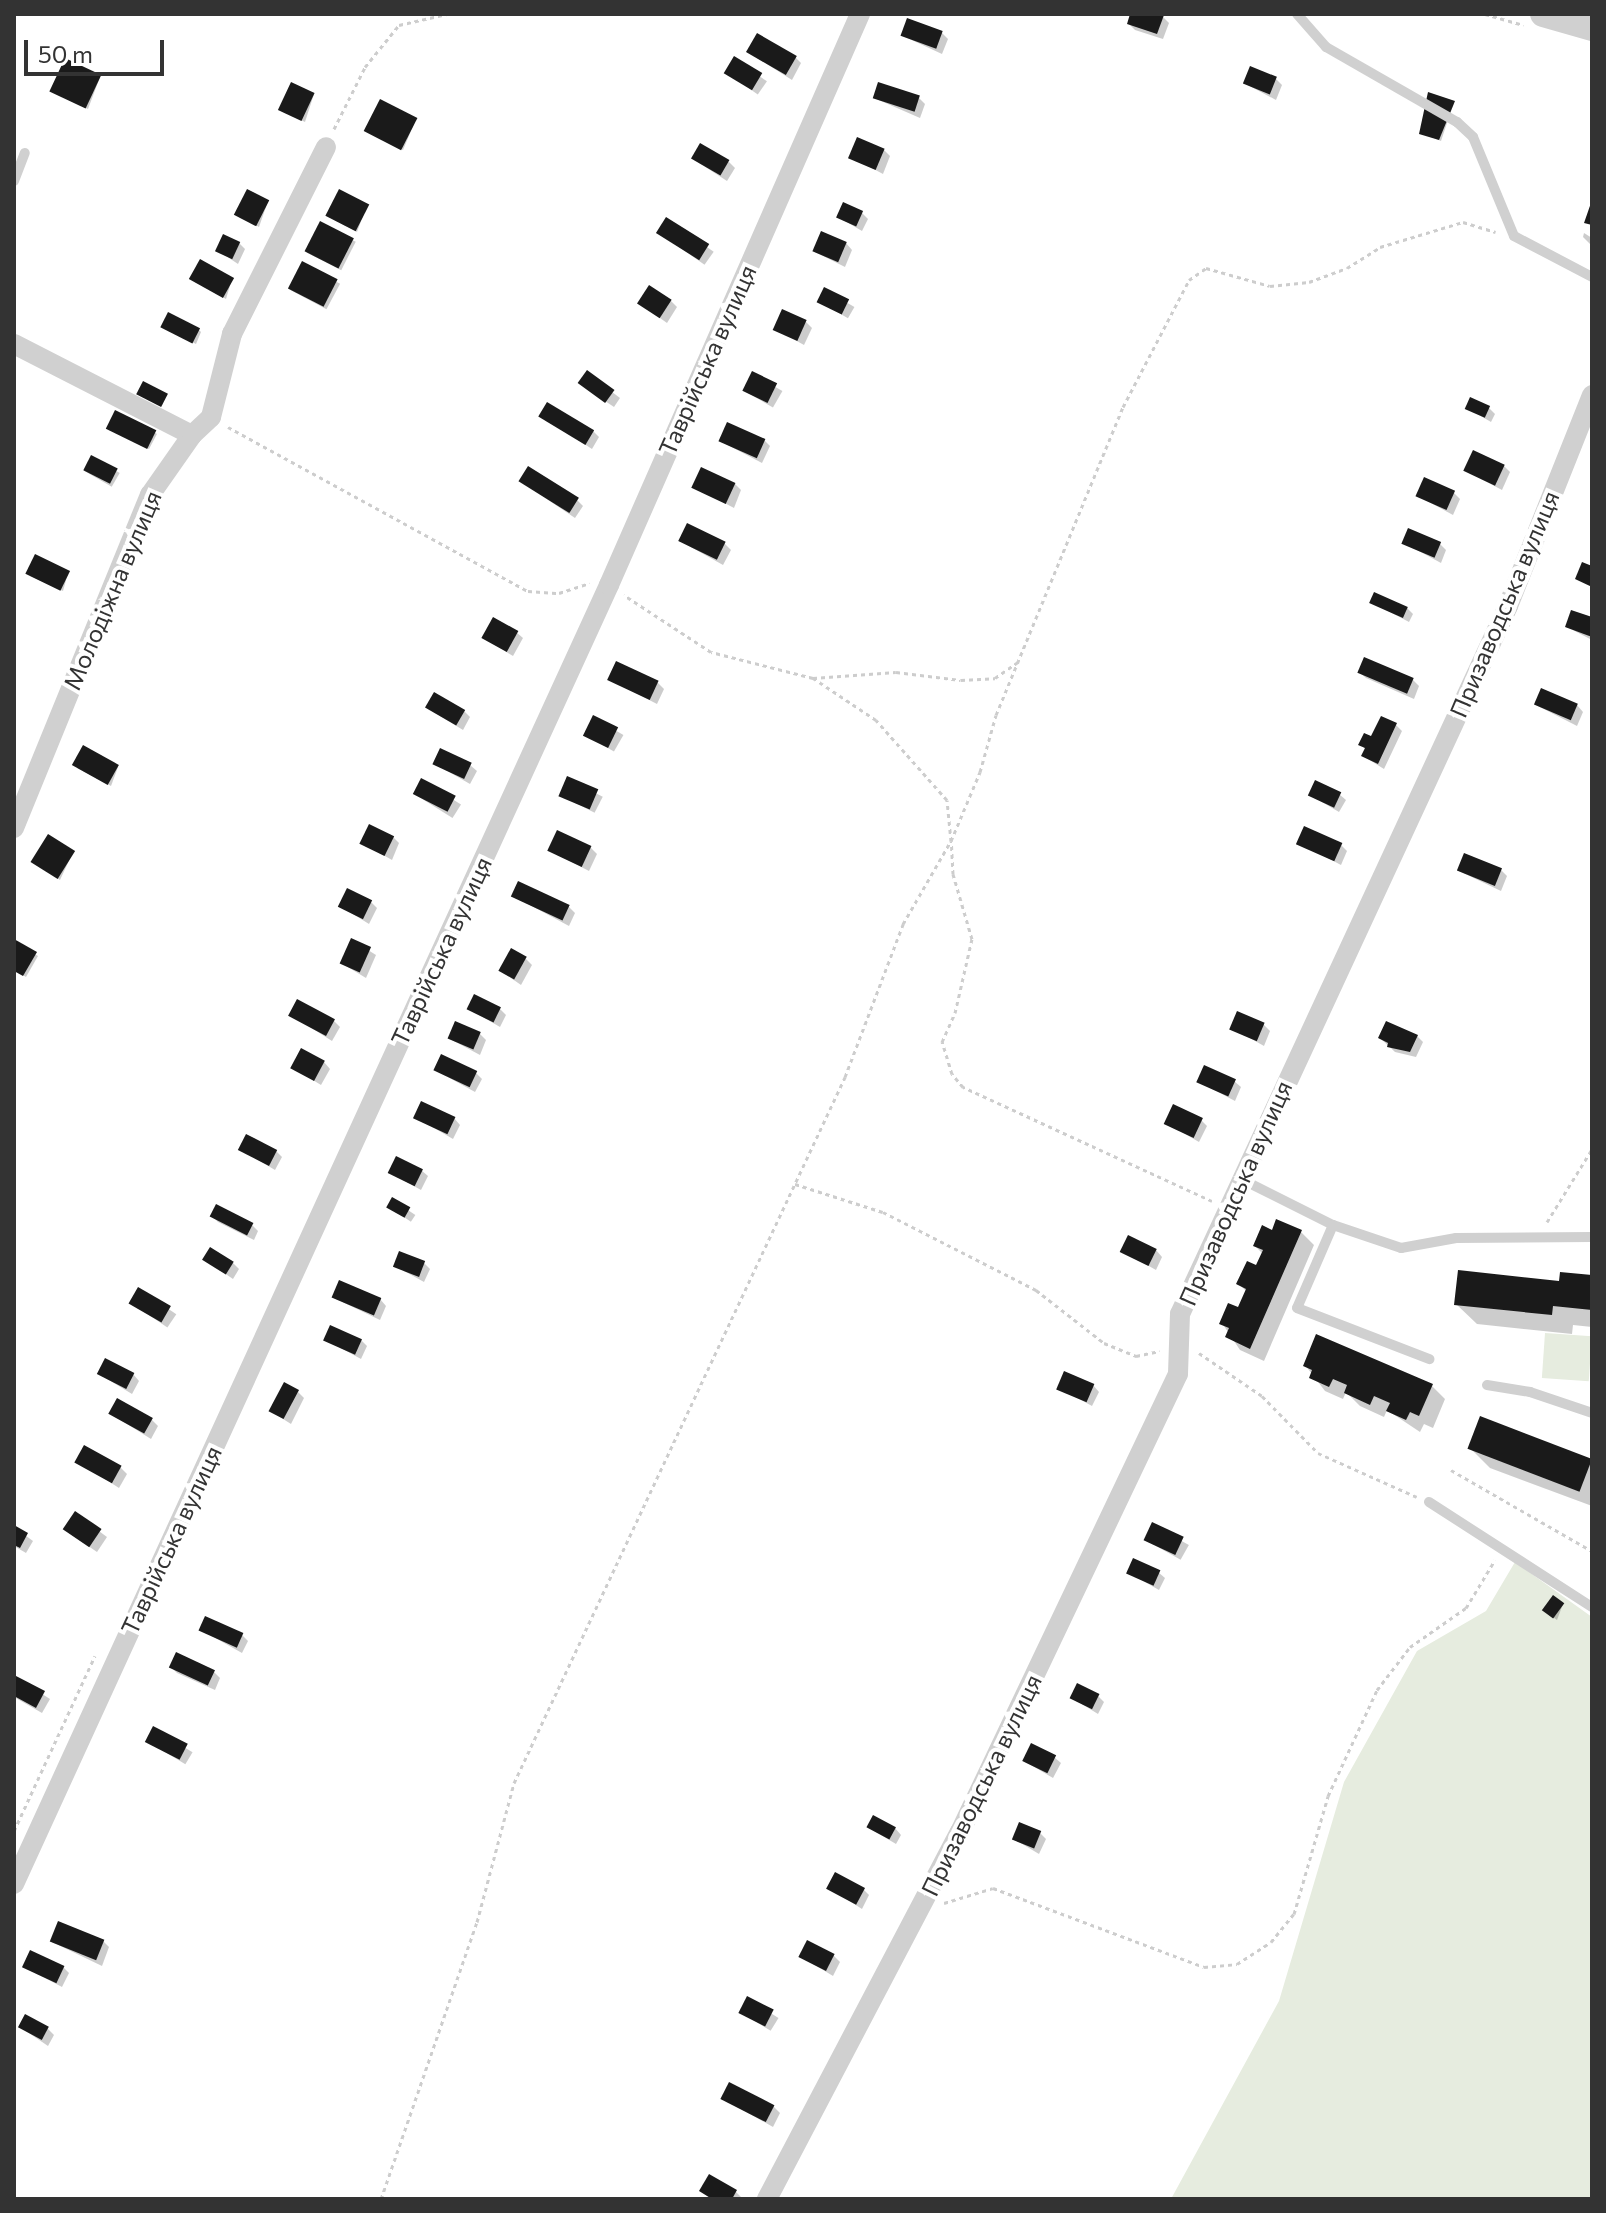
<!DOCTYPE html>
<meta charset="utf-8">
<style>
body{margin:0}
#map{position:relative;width:1606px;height:2213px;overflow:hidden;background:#fff;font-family:Commissioner,sans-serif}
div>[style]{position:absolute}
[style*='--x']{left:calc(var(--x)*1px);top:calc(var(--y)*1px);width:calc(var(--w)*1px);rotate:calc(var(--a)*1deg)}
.green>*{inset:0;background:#e6ecdf;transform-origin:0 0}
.shadow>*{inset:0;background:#0003;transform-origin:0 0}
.building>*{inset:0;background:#1a1a1a;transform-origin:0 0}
.path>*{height:3px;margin-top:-1.5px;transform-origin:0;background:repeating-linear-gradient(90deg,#cdcdcd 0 4px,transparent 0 8px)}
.service>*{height:10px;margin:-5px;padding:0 5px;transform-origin:5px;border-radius:5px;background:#d0d0d0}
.minor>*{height:20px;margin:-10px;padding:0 10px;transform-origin:10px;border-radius:10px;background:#d0d0d0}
.tertiary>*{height:26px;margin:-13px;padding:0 13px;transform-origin:13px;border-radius:13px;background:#d0d0d0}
span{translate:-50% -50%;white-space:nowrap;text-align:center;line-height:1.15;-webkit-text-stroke:8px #fff;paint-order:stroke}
.street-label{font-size:24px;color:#333}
.frame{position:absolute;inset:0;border:16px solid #333;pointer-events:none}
.scale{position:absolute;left:24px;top:40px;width:140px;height:36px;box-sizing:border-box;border:4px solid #333;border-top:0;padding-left:10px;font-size:24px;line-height:28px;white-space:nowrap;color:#333;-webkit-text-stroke:6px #fff;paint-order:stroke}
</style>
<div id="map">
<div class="green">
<i style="left:1545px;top:1333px;width:47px;height:45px;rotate:4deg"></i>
<i style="clip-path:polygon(1515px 1562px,1592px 1617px,1592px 2199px,1171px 2199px,1279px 2001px,1344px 1782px,1417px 1651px,1486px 1611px)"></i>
</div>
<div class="shadow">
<i style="clip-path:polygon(1133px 14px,1163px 17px,1169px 23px,1163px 39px,1135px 30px,1129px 24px)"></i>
<i style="clip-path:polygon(942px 33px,948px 39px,942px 54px,903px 36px)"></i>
<i style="clip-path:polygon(748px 52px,795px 57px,801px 63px,792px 80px)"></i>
<i style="left:735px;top:59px;width:39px;height:16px;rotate:35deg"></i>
<i style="clip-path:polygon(100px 77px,88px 109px,54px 93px)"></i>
<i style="clip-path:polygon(1275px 78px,1282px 85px,1276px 100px,1244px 83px)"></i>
<i style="clip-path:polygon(314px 94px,305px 122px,280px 110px)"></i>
<i style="clip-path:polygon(874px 98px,919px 98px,925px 104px,920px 118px)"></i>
<i style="clip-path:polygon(1454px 102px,1441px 141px,1421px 133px)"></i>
<i style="clip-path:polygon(416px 119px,403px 150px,369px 133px)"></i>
<i style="clip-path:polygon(884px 150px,890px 156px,883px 174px,851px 157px)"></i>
<i style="clip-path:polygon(693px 159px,729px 162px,735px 168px,727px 181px)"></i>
<i style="clip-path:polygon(268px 201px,259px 227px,237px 215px)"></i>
<i style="clip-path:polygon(367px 205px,357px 232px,327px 216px)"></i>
<i style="clip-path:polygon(862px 213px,868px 219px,862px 231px,838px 217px)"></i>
<i style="left:667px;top:219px;width:57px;height:16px;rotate:35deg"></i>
<i style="left:321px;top:224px;width:39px;height:32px;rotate:27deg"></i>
<i style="clip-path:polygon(1584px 233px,1592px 238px,1592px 246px,1583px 237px)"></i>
<i style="clip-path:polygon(239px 243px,245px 249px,238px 264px,217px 250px)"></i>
<i style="clip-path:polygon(846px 243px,852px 250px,845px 267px,815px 252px)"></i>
<i style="left:303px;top:264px;width:42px;height:29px;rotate:28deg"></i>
<i style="clip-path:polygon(232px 279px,226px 299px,194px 281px)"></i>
<i style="left:825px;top:290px;width:34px;height:13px;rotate:30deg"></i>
<i style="clip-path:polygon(671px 301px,677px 307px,667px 323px,640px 304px)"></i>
<i style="clip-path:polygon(806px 322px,812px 328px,804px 345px,775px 329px)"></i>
<i style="clip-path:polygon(166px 329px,199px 330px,201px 332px,196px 344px)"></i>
<i style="clip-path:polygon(587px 373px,620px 398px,614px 407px,587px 389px)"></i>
<i style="left:753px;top:374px;width:34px;height:19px;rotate:30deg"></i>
<i style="clip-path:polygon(1467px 408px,1489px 408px,1495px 414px,1491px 422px)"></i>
<i style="clip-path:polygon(541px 416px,593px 431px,599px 437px,592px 449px)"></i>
<i style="clip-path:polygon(110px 430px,154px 432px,157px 434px,149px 449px)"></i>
<i style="clip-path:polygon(764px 440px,770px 446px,762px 463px,720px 441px)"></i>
<i style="left:92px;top:457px;width:32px;height:16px;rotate:30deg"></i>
<i style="clip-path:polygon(1504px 466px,1510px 472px,1502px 490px,1466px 471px)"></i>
<i style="clip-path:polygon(520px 481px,577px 500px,583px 506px,575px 518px)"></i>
<i style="clip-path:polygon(735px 484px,741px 490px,734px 508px,694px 487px)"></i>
<i style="clip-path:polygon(1454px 493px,1460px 499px,1453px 515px,1418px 496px)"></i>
<i style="clip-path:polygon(680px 541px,725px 544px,731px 550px,723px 565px)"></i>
<i style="clip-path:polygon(1404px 543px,1440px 544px,1446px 550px,1441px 563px)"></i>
<i style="clip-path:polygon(68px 573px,63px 591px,30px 576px)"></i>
<i style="clip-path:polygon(1371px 602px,1407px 608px,1413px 614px,1409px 622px)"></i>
<i style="clip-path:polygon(1592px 619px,1592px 640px,1567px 627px)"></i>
<i style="clip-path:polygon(516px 632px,523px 638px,513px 656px,484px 638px)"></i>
<i style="clip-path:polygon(1365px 659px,1413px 680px,1419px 686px,1414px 699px,1366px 678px,1359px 672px)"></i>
<i style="clip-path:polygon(610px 680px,658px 683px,664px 689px,657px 704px)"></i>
<i style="clip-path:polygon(1536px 705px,1577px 705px,1583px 712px,1577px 726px)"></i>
<i style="clip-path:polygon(427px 708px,464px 711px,470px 717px,463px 730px)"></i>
<i style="left:594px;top:718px;width:34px;height:19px;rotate:30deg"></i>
<i style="clip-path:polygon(1396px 725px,1402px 731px,1384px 769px,1363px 756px,1366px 750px,1361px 744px)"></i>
<i style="clip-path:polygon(435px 764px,470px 765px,477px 771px,470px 784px)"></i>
<i style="clip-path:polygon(118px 767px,111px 786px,77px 768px)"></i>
<i style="left:568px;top:779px;width:39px;height:18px;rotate:27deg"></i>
<i style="left:422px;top:780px;width:46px;height:16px;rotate:32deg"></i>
<i style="clip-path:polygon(1339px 794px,1346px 800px,1339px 812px,1310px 795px)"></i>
<i style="clip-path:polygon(393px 837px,399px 843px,392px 860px,362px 843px)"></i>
<i style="clip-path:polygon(1299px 843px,1341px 845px,1347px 851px,1341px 865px)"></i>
<i style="clip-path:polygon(590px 847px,597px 854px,589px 871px,550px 851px)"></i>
<i style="clip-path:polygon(73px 852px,60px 880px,36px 864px)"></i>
<i style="clip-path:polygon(1501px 870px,1507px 876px,1501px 891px,1459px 871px)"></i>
<i style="clip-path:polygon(513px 896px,569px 907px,575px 913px,569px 926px)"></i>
<i style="clip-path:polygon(371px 902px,377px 908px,369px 924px,340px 906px)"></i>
<i style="clip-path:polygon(352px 940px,376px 955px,366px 978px,341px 963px)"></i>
<i style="clip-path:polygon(14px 941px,38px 956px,26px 977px,14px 970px)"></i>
<i style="clip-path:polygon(526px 959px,532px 965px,521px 985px,501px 971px)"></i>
<i style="clip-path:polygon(469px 1009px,500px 1009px,506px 1015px,500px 1027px)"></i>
<i style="clip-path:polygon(291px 1015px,334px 1021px,340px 1027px,332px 1041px)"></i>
<i style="clip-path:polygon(1264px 1025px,1270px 1031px,1264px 1046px,1232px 1028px)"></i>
<i style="clip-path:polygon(480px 1034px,486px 1040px,480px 1055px,450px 1039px)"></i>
<i style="clip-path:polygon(1417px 1036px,1423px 1042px,1416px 1057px,1395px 1052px,1380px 1038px)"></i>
<i style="clip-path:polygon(324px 1062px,330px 1069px,321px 1085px,293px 1068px)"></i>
<i style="clip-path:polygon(435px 1070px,476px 1073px,482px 1079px,475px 1092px)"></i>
<i style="clip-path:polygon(1234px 1081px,1241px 1087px,1235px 1101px,1199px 1082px)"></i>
<i style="clip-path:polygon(415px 1117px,454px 1118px,460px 1125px,453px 1139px)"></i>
<i style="clip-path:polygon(1201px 1120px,1207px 1126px,1199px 1142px,1166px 1123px)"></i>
<i style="clip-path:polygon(240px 1149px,276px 1151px,282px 1157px,275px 1170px)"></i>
<i style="clip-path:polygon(421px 1170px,428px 1176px,421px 1190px,390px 1173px)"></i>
<i style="left:393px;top:1200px;width:27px;height:8px;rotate:34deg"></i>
<i style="clip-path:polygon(217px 1207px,252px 1225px,258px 1231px,254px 1240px,218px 1222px,212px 1216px)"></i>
<i style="clip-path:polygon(1273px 1232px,1301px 1232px,1314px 1245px,1264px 1361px,1240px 1350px,1222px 1323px,1239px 1310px,1247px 1292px,1239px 1284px,1257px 1268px,1263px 1254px,1255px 1246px)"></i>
<i style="clip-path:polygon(1156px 1250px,1162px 1257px,1156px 1270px,1122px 1251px)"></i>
<i style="clip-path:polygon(205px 1260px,233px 1263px,239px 1269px,233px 1279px)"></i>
<i style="clip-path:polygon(424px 1263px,430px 1269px,424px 1282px,395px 1266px)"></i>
<i style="clip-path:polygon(1592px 1277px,1592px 1327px,1573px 1325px,1572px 1334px,1477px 1324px,1456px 1304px)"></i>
<i style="left:139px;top:1289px;width:45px;height:16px;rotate:34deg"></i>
<i style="clip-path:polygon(334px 1298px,380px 1299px,386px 1306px,380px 1320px)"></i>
<i style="clip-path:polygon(326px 1340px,361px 1340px,367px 1346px,361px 1359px)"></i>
<i style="clip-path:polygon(1305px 1365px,1432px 1386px,1445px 1399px,1433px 1428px,1424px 1424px,1420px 1432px,1387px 1410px,1384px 1417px,1360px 1406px,1346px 1392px,1343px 1399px,1325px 1391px)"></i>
<i style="clip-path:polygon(99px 1374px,133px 1374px,139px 1381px,132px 1394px)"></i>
<i style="clip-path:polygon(1093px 1385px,1099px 1392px,1092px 1406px,1059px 1388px)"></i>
<i style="clip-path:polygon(298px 1392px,304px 1398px,291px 1424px,272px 1412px)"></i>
<i style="clip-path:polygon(111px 1414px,152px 1420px,158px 1426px,151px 1439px)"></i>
<i style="clip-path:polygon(1470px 1448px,1592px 1460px,1592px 1506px,1490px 1468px)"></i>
<i style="clip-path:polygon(77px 1461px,121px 1468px,127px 1474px,119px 1488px)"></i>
<i style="clip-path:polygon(76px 1514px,107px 1537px,97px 1552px,72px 1535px)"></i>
<i style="left:1153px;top:1525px;width:41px;height:17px;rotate:29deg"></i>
<i style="clip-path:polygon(14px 1527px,33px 1541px,26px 1553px,14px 1546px)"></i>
<i style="clip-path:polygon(1158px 1572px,1165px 1578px,1159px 1590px,1129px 1573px)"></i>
<i style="clip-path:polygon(1563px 1604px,1557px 1620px,1547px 1613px)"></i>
<i style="clip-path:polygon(201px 1630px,242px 1635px,248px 1641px,242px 1653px)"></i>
<i style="clip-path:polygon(177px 1655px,214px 1672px,220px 1678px,215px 1690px,177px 1673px,171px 1667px)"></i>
<i style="clip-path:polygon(17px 1678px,50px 1699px,42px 1713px,14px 1697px)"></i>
<i style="clip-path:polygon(1098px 1696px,1104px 1702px,1098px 1714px,1072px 1698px)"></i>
<i style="left:154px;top:1729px;width:45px;height:14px;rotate:31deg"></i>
<i style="clip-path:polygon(1054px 1757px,1061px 1763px,1053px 1778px,1024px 1761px)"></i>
<i style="clip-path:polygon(869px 1828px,895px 1828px,901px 1835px,896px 1844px)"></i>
<i style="clip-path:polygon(1040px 1833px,1046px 1839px,1039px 1854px,1014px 1839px)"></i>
<i style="clip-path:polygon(829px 1888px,863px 1889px,869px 1895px,862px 1909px)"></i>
<i style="clip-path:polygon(103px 1941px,109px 1947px,102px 1966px,52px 1942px)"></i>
<i style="clip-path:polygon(800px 1956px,834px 1956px,840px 1962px,833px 1976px)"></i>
<i style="clip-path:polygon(24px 1967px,63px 1967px,69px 1973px,62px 1987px)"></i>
<i style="left:748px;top:1999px;width:36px;height:15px;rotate:32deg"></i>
<i style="clip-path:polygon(20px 2027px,48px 2029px,54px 2035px,48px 2046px)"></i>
<i style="clip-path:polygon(723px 2099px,774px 2107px,780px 2113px,773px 2127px)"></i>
<i style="clip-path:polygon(701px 2191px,736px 2192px,742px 2198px,711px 2199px)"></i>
</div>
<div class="building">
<i style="clip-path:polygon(1130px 14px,1164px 15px,1157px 34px,1127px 24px)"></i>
<i style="left:907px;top:18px;width:38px;height:19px;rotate:20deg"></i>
<i style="left:757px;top:33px;width:46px;height:22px;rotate:30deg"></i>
<i style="left:734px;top:56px;width:33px;height:20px;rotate:31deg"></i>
<i style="left:65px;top:58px;width:40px;height:37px;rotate:25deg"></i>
<i style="left:1250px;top:66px;width:29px;height:19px;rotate:22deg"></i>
<i style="left:291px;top:82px;width:26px;height:31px;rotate:25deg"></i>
<i style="left:878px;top:82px;width:44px;height:17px;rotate:18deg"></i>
<i style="clip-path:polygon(1428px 92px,1455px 101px,1439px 140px,1419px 134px)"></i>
<i style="left:380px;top:99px;width:42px;height:36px;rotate:27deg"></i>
<i style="left:857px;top:137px;width:30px;height:23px;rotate:23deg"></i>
<i style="left:700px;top:143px;width:34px;height:18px;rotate:30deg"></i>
<i style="left:247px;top:189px;width:25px;height:29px;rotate:27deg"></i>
<i style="left:339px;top:189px;width:34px;height:30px;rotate:27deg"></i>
<i style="clip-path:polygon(1592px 200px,1592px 225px,1584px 223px)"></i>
<i style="left:843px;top:202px;width:22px;height:17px;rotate:24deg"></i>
<i style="left:666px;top:217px;width:51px;height:19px;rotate:32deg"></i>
<i style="left:320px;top:221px;width:38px;height:34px;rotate:27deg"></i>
<i style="left:821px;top:231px;width:28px;height:22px;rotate:23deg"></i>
<i style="left:223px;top:234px;width:19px;height:19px;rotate:25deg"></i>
<i style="left:200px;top:259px;width:39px;height:23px;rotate:29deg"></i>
<i style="left:302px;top:261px;width:40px;height:31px;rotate:27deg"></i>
<i style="left:649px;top:285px;width:27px;height:22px;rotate:33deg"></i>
<i style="left:824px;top:287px;width:28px;height:17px;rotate:26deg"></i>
<i style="left:782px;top:309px;width:27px;height:23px;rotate:24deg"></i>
<i style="left:168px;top:312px;width:36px;height:17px;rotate:27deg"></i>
<i style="left:587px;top:370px;width:34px;height:16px;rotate:36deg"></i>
<i style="left:752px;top:371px;width:28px;height:22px;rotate:26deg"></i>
<i style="left:143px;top:381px;width:28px;height:15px;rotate:27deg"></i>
<i style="left:1470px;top:397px;width:22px;height:13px;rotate:24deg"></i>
<i style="left:547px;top:402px;width:55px;height:17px;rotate:31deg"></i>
<i style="left:115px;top:410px;width:46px;height:21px;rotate:26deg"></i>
<i style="left:727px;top:422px;width:42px;height:21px;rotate:24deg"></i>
<i style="left:1473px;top:450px;width:35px;height:23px;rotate:25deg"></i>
<i style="left:91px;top:455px;width:30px;height:17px;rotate:27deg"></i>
<i style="left:528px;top:466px;width:60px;height:18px;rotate:32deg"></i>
<i style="left:701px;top:467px;width:38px;height:23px;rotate:25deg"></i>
<i style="left:1424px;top:477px;width:34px;height:21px;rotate:24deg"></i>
<i style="left:687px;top:523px;width:43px;height:20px;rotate:26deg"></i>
<i style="left:1408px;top:528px;width:36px;height:17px;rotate:23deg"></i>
<i style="left:35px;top:554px;width:39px;height:22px;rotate:26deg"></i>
<i style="clip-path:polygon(1582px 562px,1592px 566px,1592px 587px,1575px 579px)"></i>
<i style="left:1374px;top:592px;width:37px;height:12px;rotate:24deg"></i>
<i style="clip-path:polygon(1571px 610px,1592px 617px,1592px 637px,1565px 627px)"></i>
<i style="left:493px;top:617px;width:29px;height:24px;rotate:29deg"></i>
<i style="left:1364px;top:657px;width:54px;height:17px;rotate:23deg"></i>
<i style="left:616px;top:661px;width:47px;height:21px;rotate:25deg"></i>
<i style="left:1541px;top:688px;width:40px;height:18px;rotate:23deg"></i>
<i style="left:434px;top:692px;width:36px;height:18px;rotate:30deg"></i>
<i style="left:593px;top:715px;width:28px;height:23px;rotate:26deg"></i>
<i style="clip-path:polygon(1381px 716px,1397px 723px,1378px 764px,1361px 756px,1365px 748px,1358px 745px,1364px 733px,1371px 736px)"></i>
<i style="left:83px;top:745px;width:41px;height:23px;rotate:29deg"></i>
<i style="left:440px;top:748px;width:35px;height:18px;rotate:25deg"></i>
<i style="left:567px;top:776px;width:34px;height:22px;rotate:23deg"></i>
<i style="left:421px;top:778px;width:39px;height:18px;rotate:27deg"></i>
<i style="left:1315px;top:780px;width:29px;height:17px;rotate:25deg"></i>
<i style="left:369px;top:824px;width:28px;height:22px;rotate:26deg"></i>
<i style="left:1304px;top:826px;width:42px;height:20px;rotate:24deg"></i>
<i style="left:557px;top:830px;width:38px;height:23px;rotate:25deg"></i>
<i style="left:48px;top:834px;width:32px;height:33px;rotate:32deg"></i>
<i style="left:1464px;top:853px;width:41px;height:19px;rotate:22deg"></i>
<i style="left:518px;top:881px;width:57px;height:17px;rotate:25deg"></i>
<i style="left:347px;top:888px;width:28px;height:21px;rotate:26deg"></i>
<i style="left:351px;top:938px;width:22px;height:28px;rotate:24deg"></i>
<i style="clip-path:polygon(14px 939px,37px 952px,23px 976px,14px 971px)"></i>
<i style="left:511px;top:948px;width:18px;height:26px;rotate:29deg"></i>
<i style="left:474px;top:994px;width:30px;height:17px;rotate:26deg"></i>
<i style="left:297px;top:999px;width:43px;height:19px;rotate:28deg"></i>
<i style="left:1237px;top:1011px;width:30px;height:20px;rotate:23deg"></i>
<i style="left:455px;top:1021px;width:28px;height:19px;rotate:23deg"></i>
<i style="clip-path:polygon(1386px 1021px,1418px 1035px,1410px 1052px,1387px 1047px,1388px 1043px,1378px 1038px)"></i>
<i style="left:301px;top:1048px;width:27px;height:23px;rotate:28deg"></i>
<i style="left:441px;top:1054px;width:40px;height:18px;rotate:25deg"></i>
<i style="left:1204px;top:1065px;width:35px;height:19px;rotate:24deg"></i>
<i style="left:421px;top:1101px;width:38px;height:19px;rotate:25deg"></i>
<i style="left:1173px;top:1104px;width:33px;height:22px;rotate:25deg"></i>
<i style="left:246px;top:1134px;width:35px;height:18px;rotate:27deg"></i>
<i style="left:396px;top:1156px;width:30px;height:19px;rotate:26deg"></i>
<i style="left:392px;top:1197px;width:21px;height:12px;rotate:29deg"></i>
<i style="left:216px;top:1204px;width:42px;height:14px;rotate:27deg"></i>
<i style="clip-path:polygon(1276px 1219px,1302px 1230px,1250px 1349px,1225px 1337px,1229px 1328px,1219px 1324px,1228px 1303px,1238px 1307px,1246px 1289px,1236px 1284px,1247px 1261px,1256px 1265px,1263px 1250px,1253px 1246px,1262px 1225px,1272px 1230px)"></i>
<i style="left:1128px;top:1235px;width:32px;height:19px;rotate:26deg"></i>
<i style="left:210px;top:1247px;width:28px;height:15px;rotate:32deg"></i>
<i style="left:399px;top:1251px;width:28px;height:17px;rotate:21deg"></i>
<i style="clip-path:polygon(1458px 1270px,1559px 1281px,1560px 1272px,1592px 1275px,1592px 1310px,1553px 1306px,1552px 1315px,1454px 1305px)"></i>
<i style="left:339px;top:1280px;width:46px;height:19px;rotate:23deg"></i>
<i style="left:138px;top:1287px;width:38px;height:19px;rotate:30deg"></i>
<i style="left:330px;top:1325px;width:35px;height:17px;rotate:24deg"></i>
<i style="clip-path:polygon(1316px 1334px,1433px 1384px,1419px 1416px,1410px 1412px,1406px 1420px,1386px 1411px,1390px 1403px,1374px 1396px,1370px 1405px,1344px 1393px,1347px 1385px,1333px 1379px,1329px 1387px,1309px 1378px,1312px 1370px,1303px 1366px)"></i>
<i style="left:105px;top:1358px;width:33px;height:18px;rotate:27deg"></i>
<i style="left:1064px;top:1371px;width:33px;height:20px;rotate:23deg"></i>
<i style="left:284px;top:1382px;width:17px;height:33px;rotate:28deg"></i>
<i style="left:117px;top:1398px;width:41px;height:18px;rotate:29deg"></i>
<i style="left:1480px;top:1416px;width:120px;height:35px;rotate:21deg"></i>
<i style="left:84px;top:1445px;width:43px;height:20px;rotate:29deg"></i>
<i style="left:75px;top:1511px;width:32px;height:22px;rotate:34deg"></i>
<i style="left:1152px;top:1522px;width:35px;height:20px;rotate:25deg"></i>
<i style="clip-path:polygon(14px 1525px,28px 1533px,20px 1548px,14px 1545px)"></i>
<i style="left:1133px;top:1558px;width:30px;height:17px;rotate:24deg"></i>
<i style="left:1553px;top:1595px;width:14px;height:19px;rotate:36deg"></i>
<i style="left:205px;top:1616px;width:42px;height:16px;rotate:24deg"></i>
<i style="left:176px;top:1652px;width:43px;height:17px;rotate:25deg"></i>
<i style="clip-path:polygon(16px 1676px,45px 1691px,36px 1708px,14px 1696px)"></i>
<i style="left:1077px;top:1683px;width:25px;height:17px;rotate:26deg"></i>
<i style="left:153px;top:1726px;width:39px;height:18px;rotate:27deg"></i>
<i style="left:1031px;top:1743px;width:28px;height:20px;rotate:26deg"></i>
<i style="left:873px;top:1815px;width:26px;height:14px;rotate:28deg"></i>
<i style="left:1019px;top:1822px;width:24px;height:19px;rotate:22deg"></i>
<i style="left:835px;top:1872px;width:34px;height:19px;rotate:28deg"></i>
<i style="left:58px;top:1921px;width:50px;height:22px;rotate:22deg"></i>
<i style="left:807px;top:1940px;width:31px;height:19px;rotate:27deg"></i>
<i style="left:30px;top:1950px;width:38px;height:19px;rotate:25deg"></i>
<i style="left:747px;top:1996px;width:30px;height:19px;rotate:27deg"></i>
<i style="left:25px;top:2014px;width:27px;height:15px;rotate:28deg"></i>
<i style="left:729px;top:2082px;width:51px;height:19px;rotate:27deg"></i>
<i style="clip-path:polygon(709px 2174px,737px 2190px,732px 2199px,712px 2199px,699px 2191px)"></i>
</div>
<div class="path">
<i style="--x:482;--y:14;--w:41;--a:0"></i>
<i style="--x:1485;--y:14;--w:40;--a:16"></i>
<i style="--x:334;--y:129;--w:69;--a:-63.4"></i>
<i style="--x:365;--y:67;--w:54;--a:-51"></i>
<i style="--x:399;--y:25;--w:49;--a:-12.9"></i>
<i style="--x:1591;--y:242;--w:4;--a:-76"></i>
<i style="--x:228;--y:427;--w:342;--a:28.7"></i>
<i style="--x:528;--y:591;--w:31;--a:4"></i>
<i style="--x:559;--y:593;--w:32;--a:-18"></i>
<i style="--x:813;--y:678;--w:83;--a:-4.1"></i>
<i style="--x:896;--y:672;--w:65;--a:7"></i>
<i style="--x:961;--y:680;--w:34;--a:-3"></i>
<i style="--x:995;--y:678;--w:29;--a:-35"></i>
<i style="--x:795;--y:1184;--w:92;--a:17.7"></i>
<i style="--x:883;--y:1212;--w:172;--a:27"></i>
<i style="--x:1036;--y:1290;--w:86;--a:37.9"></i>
<i style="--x:1104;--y:1343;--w:35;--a:22"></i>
<i style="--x:1136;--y:1356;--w:24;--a:-12"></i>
<i style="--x:1212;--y:1201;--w:274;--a:-155.4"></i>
<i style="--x:963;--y:1087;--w:17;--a:-130"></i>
<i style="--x:952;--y:1074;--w:34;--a:-107"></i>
<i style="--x:942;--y:1042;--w:32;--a:-66"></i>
<i style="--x:955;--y:1013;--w:76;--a:-77.1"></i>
<i style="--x:972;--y:939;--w:68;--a:-106.3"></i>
<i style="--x:953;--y:874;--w:33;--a:-93"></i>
<i style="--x:951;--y:841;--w:75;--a:-67.2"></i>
<i style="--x:980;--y:772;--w:59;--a:-74.3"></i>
<i style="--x:996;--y:715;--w:333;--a:-67.6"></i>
<i style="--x:1123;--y:407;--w:143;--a:-62.5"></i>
<i style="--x:1189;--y:280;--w:21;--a:-35"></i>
<i style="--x:1206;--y:268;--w:66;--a:15.7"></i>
<i style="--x:1270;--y:286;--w:39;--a:-6"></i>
<i style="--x:1309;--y:282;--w:40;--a:-20.2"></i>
<i style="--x:1347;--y:268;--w:39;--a:-32"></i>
<i style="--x:1380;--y:247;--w:87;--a:-16.8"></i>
<i style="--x:1463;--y:222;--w:34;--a:17"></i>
<i style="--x:1547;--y:1222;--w:86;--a:-58.3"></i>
<i style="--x:1199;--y:1353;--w:76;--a:34.3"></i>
<i style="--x:1262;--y:1396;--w:80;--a:45.5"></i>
<i style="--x:1318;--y:1453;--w:108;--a:24"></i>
<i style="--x:1451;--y:1470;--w:163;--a:29.9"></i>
<i style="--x:14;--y:1831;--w:193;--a:-65.2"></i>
<i style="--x:944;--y:1903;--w:51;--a:-17"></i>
<i style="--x:993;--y:1888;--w:225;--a:20.5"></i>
<i style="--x:1204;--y:1967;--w:33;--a:-5"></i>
<i style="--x:1237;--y:1964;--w:40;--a:-32.9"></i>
<i style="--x:1271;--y:1942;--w:36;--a:-51"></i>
<i style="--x:1294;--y:1914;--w:123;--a:-73.9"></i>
<i style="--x:1328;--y:1796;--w:117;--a:-65.2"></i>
<i style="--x:1377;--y:1690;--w:54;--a:-52.5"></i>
<i style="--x:1410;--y:1647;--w:68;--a:-34.9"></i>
<i style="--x:1466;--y:1608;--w:56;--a:-58.9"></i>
<i style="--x:381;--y:2199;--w:293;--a:-70.9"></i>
<i style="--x:477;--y:1922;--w:144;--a:-75.1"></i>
<i style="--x:514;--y:1783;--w:780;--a:-64.88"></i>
<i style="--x:845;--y:1077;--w:164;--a:-69.2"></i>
<i style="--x:903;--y:924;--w:96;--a:-60"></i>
<i style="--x:951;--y:841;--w:41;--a:-95.6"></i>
<i style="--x:947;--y:800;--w:107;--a:-131.6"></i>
<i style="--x:876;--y:720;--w:76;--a:-146.3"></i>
<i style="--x:813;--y:678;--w:105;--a:-165.7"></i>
<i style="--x:711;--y:652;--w:104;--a:-146.8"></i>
</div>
<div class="service">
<i style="--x:1297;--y:14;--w:44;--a:48.7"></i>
<i style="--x:1326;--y:47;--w:151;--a:29.8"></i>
<i style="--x:1457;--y:122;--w:22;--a:43"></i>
<i style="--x:1473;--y:137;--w:107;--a:67.5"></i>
<i style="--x:1514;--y:236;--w:88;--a:27.7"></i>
<i style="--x:14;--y:181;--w:30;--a:-69"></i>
<i style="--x:1241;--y:1179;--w:103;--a:26.6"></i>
<i style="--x:1333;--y:1225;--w:72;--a:18.7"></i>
<i style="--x:1401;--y:1248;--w:56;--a:-10.3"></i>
<i style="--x:1456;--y:1238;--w:136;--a:-0.4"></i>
<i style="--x:1333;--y:1225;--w:90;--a:113.4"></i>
<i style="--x:1297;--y:1308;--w:142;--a:21.1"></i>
<i style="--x:1487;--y:1385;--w:44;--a:9.2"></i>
<i style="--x:1530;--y:1392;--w:65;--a:18.7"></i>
<i style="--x:1429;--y:1502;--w:194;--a:32.8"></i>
</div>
<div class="minor">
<i style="--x:14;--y:344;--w:200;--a:27.1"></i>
<i style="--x:14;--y:828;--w:360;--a:-67.8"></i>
<i style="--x:150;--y:495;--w:73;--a:-55"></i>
<i style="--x:192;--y:435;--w:26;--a:-43"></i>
<i style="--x:211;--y:417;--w:86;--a:-75.8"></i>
<i style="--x:232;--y:334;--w:209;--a:-63.3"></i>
<i style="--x:14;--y:1884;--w:1429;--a:-65.39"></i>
<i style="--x:609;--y:585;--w:624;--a:-66.27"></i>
<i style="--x:767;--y:2199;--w:415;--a:-62.3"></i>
<i style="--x:960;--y:1832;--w:507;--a:-64.55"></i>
<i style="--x:1178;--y:1374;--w:60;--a:-88.1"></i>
<i style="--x:1180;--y:1314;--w:780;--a:-65.14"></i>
<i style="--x:1508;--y:606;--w:227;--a:-68.3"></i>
</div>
<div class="tertiary">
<i style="--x:1543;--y:14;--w:51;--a:15.9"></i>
</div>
<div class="street-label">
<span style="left:707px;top:360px;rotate:-66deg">Таврійська вулиця</span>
<span style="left:112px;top:590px;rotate:-67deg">Молодіжна вулиця</span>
<span style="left:1504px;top:604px;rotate:-67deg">Призаводська вулиця</span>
<span style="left:441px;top:951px;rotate:-65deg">Таврійська вулиця</span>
<span style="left:1235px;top:1193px;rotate:-66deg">Призаводська вулиця</span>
<span style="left:171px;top:1540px;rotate:-65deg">Таврійська вулиця</span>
<span style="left:981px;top:1785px;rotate:-64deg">Призаводська вулиця</span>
</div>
<div class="frame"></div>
<div class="scale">50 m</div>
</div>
